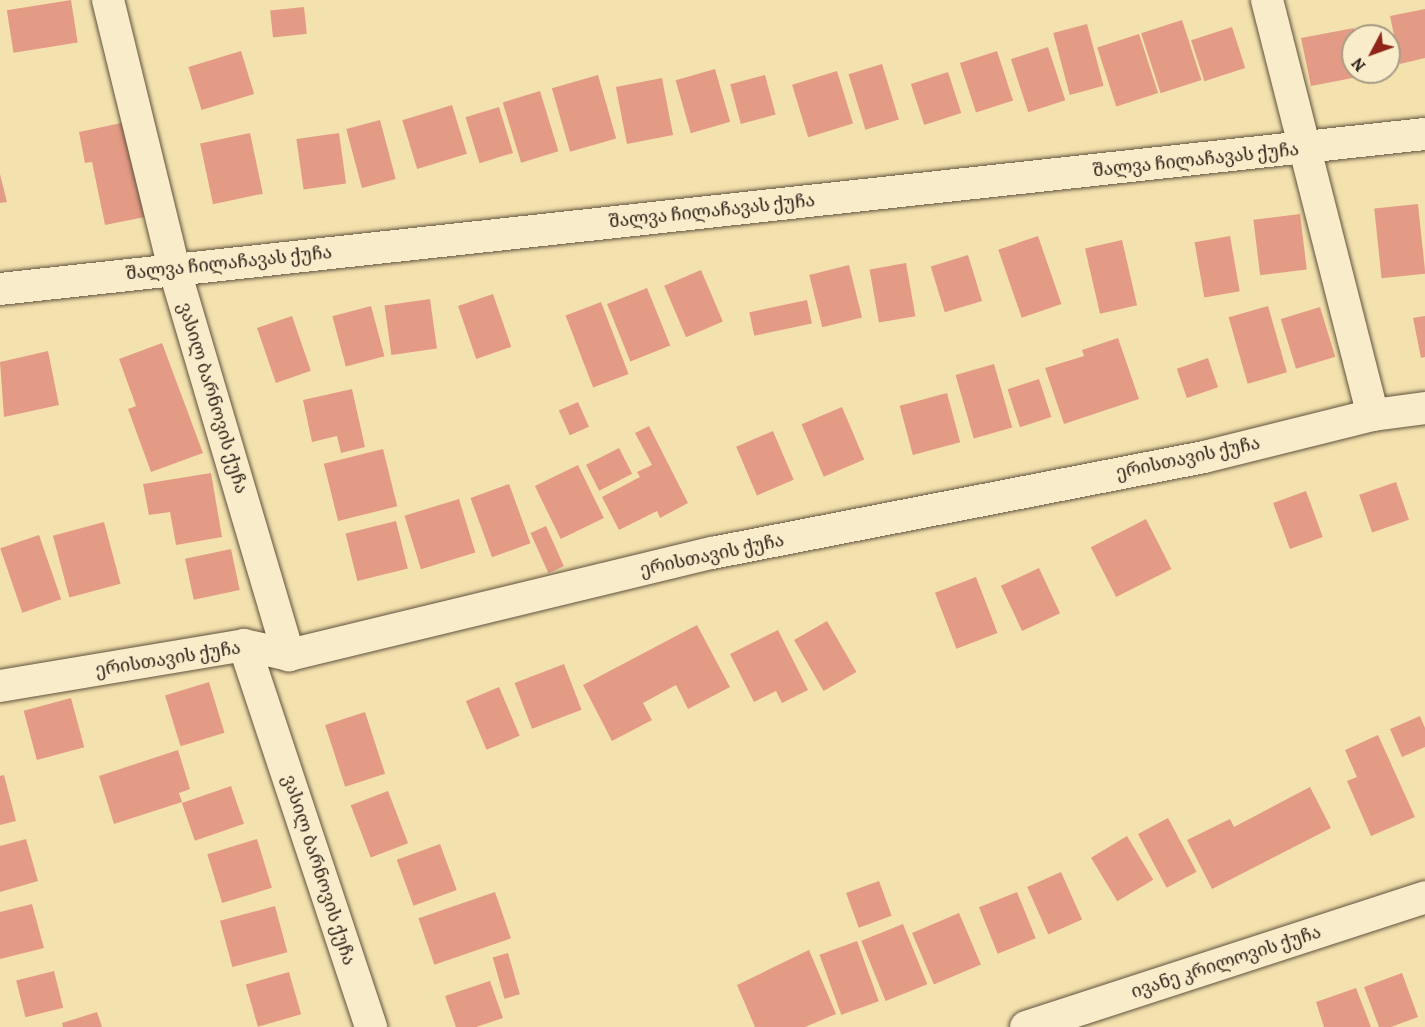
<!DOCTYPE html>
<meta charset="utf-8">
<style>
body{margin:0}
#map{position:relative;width:1425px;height:1027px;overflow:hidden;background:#f4e2ae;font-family:Alegreya,"Noto Serif Georgian",serif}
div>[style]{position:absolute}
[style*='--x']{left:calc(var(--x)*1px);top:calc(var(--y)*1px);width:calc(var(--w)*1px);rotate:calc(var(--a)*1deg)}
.building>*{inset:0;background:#e49b85;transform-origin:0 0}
.roads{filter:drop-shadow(0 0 2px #60533f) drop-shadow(0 0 2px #60533f)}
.minor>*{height:32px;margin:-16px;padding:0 16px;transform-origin:16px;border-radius:16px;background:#f8ecca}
span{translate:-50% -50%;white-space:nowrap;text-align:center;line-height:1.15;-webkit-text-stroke:4.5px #f8ecca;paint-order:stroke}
.street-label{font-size:18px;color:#2e231a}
.north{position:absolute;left:1341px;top:24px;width:60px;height:60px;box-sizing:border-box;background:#f8ecca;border:2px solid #a79c84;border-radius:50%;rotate:229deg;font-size:16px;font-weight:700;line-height:24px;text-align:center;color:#2e231a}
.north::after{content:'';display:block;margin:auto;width:21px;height:27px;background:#8f2418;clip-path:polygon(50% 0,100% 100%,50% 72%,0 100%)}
</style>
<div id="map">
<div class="building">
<i style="left:71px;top:0;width:43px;height:65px;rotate:81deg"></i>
<i style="left:304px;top:7px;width:27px;height:34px;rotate:84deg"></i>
<i style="clip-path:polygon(1425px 9px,1425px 58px,1400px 64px,1390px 16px)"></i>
<i style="left:1182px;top:20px;width:63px;height:43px;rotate:72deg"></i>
<i style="left:1087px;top:24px;width:64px;height:35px;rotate:75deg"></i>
<i style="left:1232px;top:27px;width:43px;height:43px;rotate:72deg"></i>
<i style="clip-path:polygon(1354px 28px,1353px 72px,1362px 72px,1363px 76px,1311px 86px,1301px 38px)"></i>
<i style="left:1139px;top:34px;width:62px;height:44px;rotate:72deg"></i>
<i style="left:1048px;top:47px;width:56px;height:39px;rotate:72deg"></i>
<i style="left:241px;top:51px;width:45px;height:55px;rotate:73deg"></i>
<i style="left:997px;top:51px;width:52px;height:39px;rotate:72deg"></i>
<i style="left:882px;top:64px;width:58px;height:35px;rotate:73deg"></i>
<i style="left:715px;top:69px;width:55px;height:41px;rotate:74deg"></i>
<i style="left:837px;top:71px;width:55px;height:47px;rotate:73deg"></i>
<i style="left:948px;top:72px;width:43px;height:39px;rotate:72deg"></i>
<i style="left:598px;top:75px;width:66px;height:48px;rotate:74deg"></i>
<i style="left:765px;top:75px;width:41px;height:36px;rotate:75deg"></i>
<i style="left:662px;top:78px;width:58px;height:47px;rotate:79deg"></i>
<i style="left:540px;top:91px;width:63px;height:39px;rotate:73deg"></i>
<i style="left:452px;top:105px;width:51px;height:52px;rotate:73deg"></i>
<i style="left:499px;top:107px;width:48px;height:35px;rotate:73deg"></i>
<i style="left:380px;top:120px;width:61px;height:35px;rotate:75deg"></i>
<i style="clip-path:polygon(126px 122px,145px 217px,105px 225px,92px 162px,85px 163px,79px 132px)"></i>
<i style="left:250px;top:133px;width:62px;height:51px;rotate:78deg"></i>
<i style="left:339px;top:133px;width:51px;height:43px;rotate:82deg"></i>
<i style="clip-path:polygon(0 174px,7px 202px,0 203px)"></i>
<i style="left:1418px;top:204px;width:70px;height:44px;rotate:84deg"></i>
<i style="left:1300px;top:214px;width:56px;height:47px;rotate:83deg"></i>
<i style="left:1038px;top:236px;width:72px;height:42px;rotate:71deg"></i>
<i style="left:1230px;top:236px;width:56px;height:36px;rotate:80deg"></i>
<i style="left:1122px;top:240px;width:67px;height:38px;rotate:77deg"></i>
<i style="left:968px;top:255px;width:48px;height:39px;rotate:73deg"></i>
<i style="left:906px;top:263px;width:54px;height:37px;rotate:80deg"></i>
<i style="left:849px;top:265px;width:54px;height:41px;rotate:76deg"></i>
<i style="left:701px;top:270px;width:56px;height:40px;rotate:67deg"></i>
<i style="left:647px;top:288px;width:62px;height:43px;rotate:68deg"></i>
<i style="left:493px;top:294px;width:56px;height:37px;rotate:71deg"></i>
<i style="left:430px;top:299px;width:50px;height:46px;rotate:82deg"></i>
<i style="left:807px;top:300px;width:24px;height:59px;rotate:78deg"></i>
<i style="left:601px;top:302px;width:77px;height:38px;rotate:69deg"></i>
<i style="left:371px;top:306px;width:52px;height:40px;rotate:75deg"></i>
<i style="left:1268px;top:306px;width:69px;height:41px;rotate:74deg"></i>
<i style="left:1320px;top:307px;width:52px;height:41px;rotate:73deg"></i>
<i style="left:292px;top:316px;width:58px;height:37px;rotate:71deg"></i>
<i style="clip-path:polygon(1425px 316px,1425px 357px,1421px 358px,1413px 318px)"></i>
<i style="clip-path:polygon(1118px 338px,1139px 399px,1064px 424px,1045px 368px,1084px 356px,1082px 350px)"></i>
<i style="clip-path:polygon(162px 343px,203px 453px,151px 472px,128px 409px,136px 406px,119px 359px)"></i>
<i style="clip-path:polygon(48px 351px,59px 405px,4px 417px,0 362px)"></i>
<i style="left:1208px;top:358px;width:31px;height:33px;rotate:71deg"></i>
<i style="left:994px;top:364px;width:66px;height:40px;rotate:74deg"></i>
<i style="left:1039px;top:379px;width:40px;height:33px;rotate:72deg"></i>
<i style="clip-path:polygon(352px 389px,365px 447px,341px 453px,337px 436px,312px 442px,303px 400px)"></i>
<i style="left:947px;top:393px;width:51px;height:49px;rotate:75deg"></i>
<i style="left:578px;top:402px;width:27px;height:21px;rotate:66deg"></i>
<i style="left:842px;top:407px;width:57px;height:44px;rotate:67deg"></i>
<i style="clip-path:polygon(649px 426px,688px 503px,660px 518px,657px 511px,619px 530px,602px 497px,640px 477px,637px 472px,652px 465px,635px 433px)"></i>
<i style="left:773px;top:431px;width:53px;height:40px;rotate:67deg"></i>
<i style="left:619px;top:448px;width:29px;height:37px;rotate:63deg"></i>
<i style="left:383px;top:449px;width:59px;height:61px;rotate:76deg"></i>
<i style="left:578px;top:465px;width:59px;height:48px;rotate:64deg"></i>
<i style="clip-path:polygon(211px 473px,222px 537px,176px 545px,170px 512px,149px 515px,143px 484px)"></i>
<i style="left:1396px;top:482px;width:40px;height:39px;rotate:71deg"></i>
<i style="left:509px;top:484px;width:63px;height:41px;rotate:70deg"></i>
<i style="left:1306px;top:491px;width:49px;height:35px;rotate:70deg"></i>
<i style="left:459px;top:499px;width:56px;height:57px;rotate:73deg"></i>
<i style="left:1146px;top:519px;width:56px;height:62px;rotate:63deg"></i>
<i style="left:396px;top:521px;width:49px;height:52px;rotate:76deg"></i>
<i style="left:104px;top:522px;width:64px;height:53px;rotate:75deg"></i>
<i style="left:546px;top:526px;width:44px;height:17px;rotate:66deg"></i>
<i style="left:39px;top:535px;width:68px;height:41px;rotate:71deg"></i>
<i style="left:231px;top:549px;width:42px;height:47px;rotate:78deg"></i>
<i style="left:1039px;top:568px;width:50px;height:42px;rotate:65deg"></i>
<i style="left:976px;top:577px;width:60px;height:44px;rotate:69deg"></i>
<i style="left:827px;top:621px;width:59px;height:38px;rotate:60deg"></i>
<i style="clip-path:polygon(697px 625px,730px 687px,688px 709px,676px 685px,643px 703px,652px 720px,612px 741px,583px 685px)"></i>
<i style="clip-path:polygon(778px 630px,808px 690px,782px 703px,776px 691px,754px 702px,730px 654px)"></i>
<i style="left:564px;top:664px;width:49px;height:53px;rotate:69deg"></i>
<i style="left:209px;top:682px;width:53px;height:46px;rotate:73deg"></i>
<i style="left:499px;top:687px;width:53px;height:36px;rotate:67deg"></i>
<i style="left:71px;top:698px;width:51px;height:49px;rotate:75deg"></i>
<i style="left:365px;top:712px;width:65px;height:42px;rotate:72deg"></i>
<i style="clip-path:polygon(1420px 716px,1425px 728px,1425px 747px,1402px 757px,1390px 729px)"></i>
<i style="clip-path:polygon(1378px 735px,1415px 817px,1371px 836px,1347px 781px,1357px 777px,1345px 750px)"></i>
<i style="clip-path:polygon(178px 750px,190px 789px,179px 793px,182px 802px,114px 824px,99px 776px)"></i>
<i style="clip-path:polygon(4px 775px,16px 821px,0 825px,0 776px)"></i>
<i style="left:231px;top:786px;width:40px;height:52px;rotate:71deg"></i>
<i style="clip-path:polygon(1310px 787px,1331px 828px,1212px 889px,1187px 840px,1230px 819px,1234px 827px)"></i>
<i style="left:388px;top:791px;width:56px;height:40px;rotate:69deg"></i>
<i style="left:1168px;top:818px;width:61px;height:34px;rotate:62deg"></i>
<i style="left:1127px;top:836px;width:51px;height:42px;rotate:59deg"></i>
<i style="clip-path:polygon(26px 839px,38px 881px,0 892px,0 846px)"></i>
<i style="left:257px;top:839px;width:51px;height:52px;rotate:73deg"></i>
<i style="left:440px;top:844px;width:49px;height:46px;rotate:70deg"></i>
<i style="left:1061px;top:872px;width:52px;height:37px;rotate:66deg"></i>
<i style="left:879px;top:881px;width:37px;height:35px;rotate:70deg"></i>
<i style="left:495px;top:892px;width:49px;height:81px;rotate:71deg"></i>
<i style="left:1017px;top:892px;width:50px;height:41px;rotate:68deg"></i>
<i style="clip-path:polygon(32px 904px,44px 948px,0 959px,0 912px)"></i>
<i style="left:275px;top:906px;width:48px;height:57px;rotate:75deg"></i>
<i style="left:959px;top:913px;width:56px;height:51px;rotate:67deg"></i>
<i style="left:903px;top:924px;width:65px;height:45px;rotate:68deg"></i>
<i style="left:857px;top:941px;width:64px;height:40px;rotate:70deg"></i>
<i style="clip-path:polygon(809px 950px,836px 1014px,805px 1027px,755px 1027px,737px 985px)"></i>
<i style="left:508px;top:953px;width:43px;height:16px;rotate:74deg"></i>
<i style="left:54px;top:971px;width:38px;height:39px;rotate:76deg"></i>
<i style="left:289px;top:972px;width:44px;height:45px;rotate:74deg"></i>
<i style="clip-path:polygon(1402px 973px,1418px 1017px,1391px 1027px,1379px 1027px,1364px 987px)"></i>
<i style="clip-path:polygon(490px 981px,503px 1018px,476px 1027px,456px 1027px,445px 996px)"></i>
<i style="clip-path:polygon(1356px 988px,1371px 1027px,1324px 1027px,1316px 1002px)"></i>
<i style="clip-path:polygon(97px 1012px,102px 1027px,63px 1027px,62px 1023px)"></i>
</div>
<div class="roads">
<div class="minor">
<i style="--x:108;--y:0;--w:276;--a:76.2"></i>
<i style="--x:174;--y:268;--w:404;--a:73.5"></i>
<i style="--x:1267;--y:0;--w:428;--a:75.7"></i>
<i style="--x:0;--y:289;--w:1433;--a:-6.21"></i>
<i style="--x:244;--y:645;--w:403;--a:71.6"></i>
<i style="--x:0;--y:686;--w:247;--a:-9.5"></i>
<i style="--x:244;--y:645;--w:46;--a:12.5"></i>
<i style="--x:289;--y:655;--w:435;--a:-13.6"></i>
<i style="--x:712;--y:553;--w:501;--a:-11.04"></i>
<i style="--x:1204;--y:457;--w:174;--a:-14"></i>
<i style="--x:1373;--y:415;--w:52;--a:-7.7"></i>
<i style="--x:1026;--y:1027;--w:420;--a:-18"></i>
</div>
</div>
<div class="street-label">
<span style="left:1196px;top:160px;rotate:-6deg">შალვა ჩილაჩავას ქუჩა</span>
<span style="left:712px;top:211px;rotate:-6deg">შალვა ჩილაჩავას ქუჩა</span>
<span style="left:229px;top:263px;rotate:-6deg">შალვა ჩილაჩავას ქუჩა</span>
<span style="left:213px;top:398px;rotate:73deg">ვასილ ბარნოვის ქუჩა</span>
<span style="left:1188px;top:458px;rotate:-12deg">ერისთავის ქუჩა</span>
<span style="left:712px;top:555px;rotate:-12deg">ერისთავის ქუჩა</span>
<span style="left:168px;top:659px;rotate:-9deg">ერისთავის ქუჩა</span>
<span style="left:319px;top:870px;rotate:72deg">ვასილ ბარნოვის ქუჩა</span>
<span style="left:1226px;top:962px;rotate:-18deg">ივანე კრილოვის ქუჩა</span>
</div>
<div class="north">N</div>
</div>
